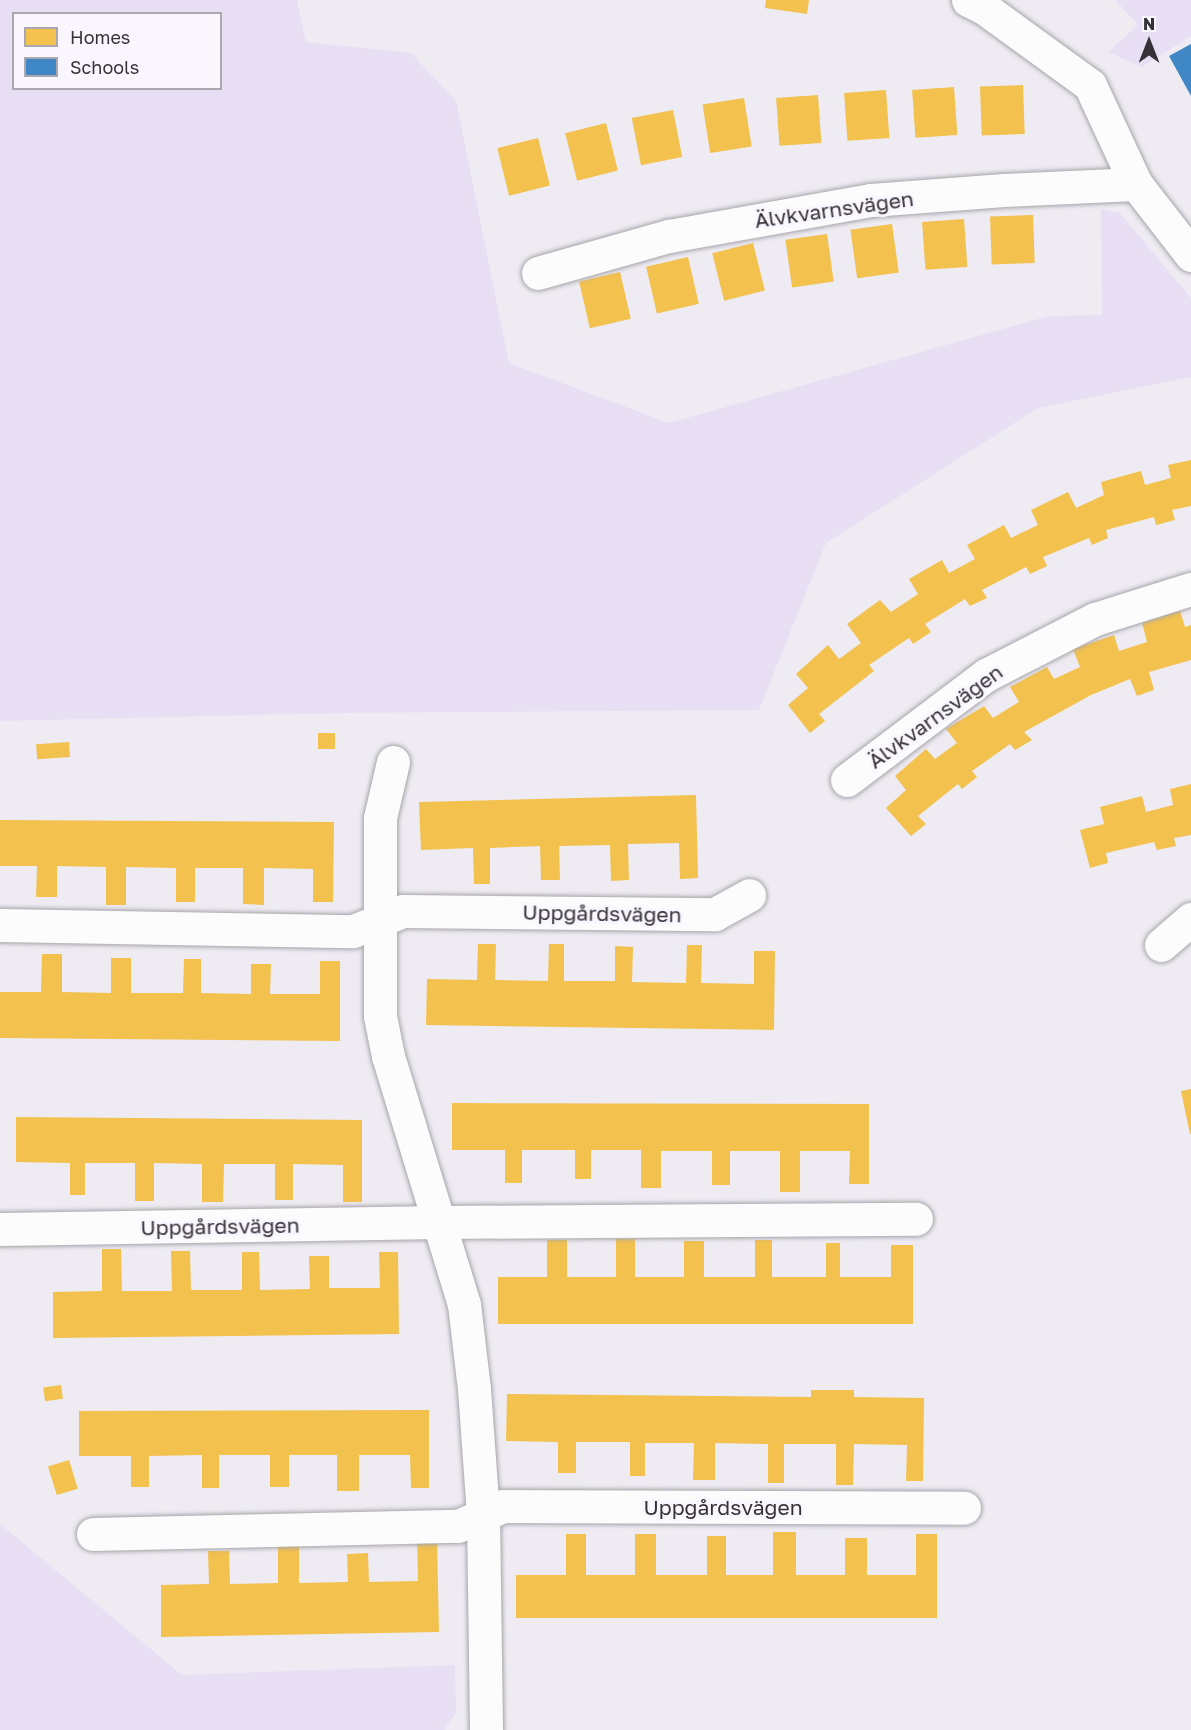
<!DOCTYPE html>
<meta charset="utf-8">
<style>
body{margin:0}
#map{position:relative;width:1191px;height:1730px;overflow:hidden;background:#eeebf2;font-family:"Golos Text",sans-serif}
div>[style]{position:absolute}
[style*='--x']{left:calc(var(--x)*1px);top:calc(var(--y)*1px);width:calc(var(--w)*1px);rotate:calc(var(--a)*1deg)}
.green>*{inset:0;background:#e8dff5}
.homes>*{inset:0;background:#f2c14e;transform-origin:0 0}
.schools>*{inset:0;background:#3f88c5}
.roads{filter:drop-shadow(0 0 2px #a7a5aa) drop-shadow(0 0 2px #a7a5aa)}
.minor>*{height:33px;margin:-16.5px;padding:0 16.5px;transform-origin:16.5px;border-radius:16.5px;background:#fcfcfd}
span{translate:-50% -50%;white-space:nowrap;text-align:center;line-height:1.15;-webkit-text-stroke:6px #f9f6fe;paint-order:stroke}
.street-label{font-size:21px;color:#343237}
.legend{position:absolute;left:12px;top:12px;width:210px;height:78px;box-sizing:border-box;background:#f9f6fe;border:2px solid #aaa8ae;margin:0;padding:8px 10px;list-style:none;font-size:18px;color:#343237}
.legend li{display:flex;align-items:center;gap:12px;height:30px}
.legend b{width:30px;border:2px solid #aaa8ae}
.north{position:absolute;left:1119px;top:12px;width:60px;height:60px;-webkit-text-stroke:4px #f9f6fe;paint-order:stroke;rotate:0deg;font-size:16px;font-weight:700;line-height:24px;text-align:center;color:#343237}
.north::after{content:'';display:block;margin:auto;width:21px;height:27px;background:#343237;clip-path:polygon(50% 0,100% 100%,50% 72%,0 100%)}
</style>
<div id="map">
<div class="green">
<i style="clip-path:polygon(evenodd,0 0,297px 0,306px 42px,411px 53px,456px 101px,509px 363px,669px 423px,1049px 316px,1102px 315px,1101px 209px,1120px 213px,1191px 298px,1191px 377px,1038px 408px,826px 543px,759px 710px,342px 713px,0 721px,0 0,14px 14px,220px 14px,220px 88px,14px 88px,14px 14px)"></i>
<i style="clip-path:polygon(1115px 0,1191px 0,1191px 36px,1142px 67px,1108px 52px,1138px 25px)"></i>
<i style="clip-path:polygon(0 1524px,182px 1675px,455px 1665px,456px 1713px,444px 1730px,0 1730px)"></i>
</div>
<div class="homes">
<i style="clip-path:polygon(766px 0,809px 0,807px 14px,765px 8px)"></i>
<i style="left:1023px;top:85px;width:49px;height:43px;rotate:88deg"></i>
<i style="left:954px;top:87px;width:48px;height:42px;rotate:86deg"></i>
<i style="left:886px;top:90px;width:48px;height:42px;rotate:86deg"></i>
<i style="left:818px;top:95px;width:48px;height:42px;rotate:86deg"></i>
<i style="left:744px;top:98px;width:49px;height:42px;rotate:81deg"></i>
<i style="left:673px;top:110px;width:48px;height:42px;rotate:79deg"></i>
<i style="left:606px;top:123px;width:49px;height:42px;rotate:76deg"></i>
<i style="left:538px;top:138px;width:49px;height:42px;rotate:76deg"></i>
<i style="left:1033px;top:215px;width:48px;height:43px;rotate:88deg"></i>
<i style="left:964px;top:219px;width:48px;height:42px;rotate:86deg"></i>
<i style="left:892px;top:224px;width:49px;height:42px;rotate:82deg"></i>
<i style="left:827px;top:234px;width:48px;height:42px;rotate:82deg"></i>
<i style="left:753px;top:243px;width:49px;height:42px;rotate:76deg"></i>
<i style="left:688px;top:257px;width:48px;height:43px;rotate:77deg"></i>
<i style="left:620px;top:272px;width:48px;height:42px;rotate:77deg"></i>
<i style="clip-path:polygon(1191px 460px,1191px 506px,1172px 510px,1175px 520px,1156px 525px,1154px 517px,1106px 530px,1108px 538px,1092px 545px,1089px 538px,1043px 557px,1047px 566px,1030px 574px,1026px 567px,982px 590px,987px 598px,970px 606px,965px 599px,925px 624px,931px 632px,913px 644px,909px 638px,869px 665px,874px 671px,819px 714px,825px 721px,810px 733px,788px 705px,808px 688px,796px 674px,828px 645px,839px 659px,861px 643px,847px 624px,880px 600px,891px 612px,918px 594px,909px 579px,942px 560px,949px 573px,975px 559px,967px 545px,1004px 525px,1011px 538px,1038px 525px,1031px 510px,1068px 492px,1076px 508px,1104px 495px,1101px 482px,1141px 471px,1145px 485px,1171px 478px,1168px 465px)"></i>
<i style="clip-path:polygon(1180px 611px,1185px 627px,1191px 625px,1191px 660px,1149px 672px,1154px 690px,1137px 696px,1130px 679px,1091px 695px,1024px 732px,1032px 740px,1015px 750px,1010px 744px,972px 771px,977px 777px,962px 789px,958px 784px,918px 816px,926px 824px,911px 836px,886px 808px,906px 790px,895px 776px,926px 749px,935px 759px,957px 743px,946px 729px,984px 706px,993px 718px,1019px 702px,1010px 687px,1047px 667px,1054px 679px,1080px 667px,1073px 649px,1114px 635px,1119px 651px,1147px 642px,1142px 623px)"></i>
<i style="left:335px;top:733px;width:16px;height:17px;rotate:90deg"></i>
<i style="left:69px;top:742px;width:15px;height:33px;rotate:86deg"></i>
<i style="clip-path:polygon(1191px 784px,1191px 835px,1174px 838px,1176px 846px,1157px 850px,1154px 842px,1106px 853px,1108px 863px,1090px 868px,1080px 830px,1104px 824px,1100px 807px,1142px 796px,1146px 812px,1173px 805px,1170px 789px)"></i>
<i style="clip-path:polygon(696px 795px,698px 878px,680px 879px,679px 843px,628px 844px,629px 880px,611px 881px,610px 845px,559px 846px,560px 880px,541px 880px,540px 846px,490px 848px,490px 884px,474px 884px,473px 848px,421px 850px,419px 802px)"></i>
<i style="clip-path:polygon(0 820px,334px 822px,333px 902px,313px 902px,313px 869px,264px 868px,264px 905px,243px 904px,243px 868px,195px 868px,195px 902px,176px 902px,176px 868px,126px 867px,126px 905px,106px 905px,106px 867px,57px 866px,57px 897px,36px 897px,37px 866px,0 866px)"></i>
<i style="clip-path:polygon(478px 944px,496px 944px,495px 980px,548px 981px,549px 944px,564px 944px,564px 981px,615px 981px,615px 946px,633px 947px,632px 982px,686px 983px,687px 945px,702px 945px,701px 983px,754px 984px,754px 951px,775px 951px,774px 1030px,426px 1025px,427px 979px,477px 980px)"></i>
<i style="clip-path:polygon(42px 954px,62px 954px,62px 992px,111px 993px,111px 958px,131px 958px,131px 993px,183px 993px,184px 959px,201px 959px,201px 993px,251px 994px,251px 964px,271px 964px,270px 994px,320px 994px,320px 961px,340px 961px,340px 1041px,0 1038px,0 992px,41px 992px)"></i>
<i style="clip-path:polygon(1191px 1089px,1191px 1134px,1190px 1134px,1181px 1091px)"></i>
<i style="clip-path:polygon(452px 1103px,869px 1104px,869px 1184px,849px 1184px,850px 1151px,800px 1151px,800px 1192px,780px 1192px,780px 1151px,730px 1151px,730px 1185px,712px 1185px,712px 1151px,661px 1151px,661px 1188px,641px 1188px,641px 1150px,591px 1150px,591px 1179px,575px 1179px,575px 1150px,522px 1150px,522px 1183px,505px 1183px,505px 1150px,452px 1150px)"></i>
<i style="clip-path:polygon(16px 1117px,362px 1120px,362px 1202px,343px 1202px,343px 1165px,293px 1164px,293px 1200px,275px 1200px,275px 1164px,224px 1164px,223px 1202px,202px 1202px,202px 1164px,154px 1163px,154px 1201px,135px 1201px,135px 1163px,85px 1163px,85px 1195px,70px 1195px,70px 1163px,16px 1162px)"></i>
<i style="clip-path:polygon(616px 1239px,635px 1239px,635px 1277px,684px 1277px,684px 1241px,704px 1241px,704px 1277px,755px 1277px,755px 1240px,772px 1240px,772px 1277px,826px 1277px,826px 1243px,840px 1243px,840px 1277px,891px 1277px,891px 1245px,913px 1245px,913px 1324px,498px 1324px,498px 1277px,547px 1277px,547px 1240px,567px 1240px,567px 1277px,616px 1277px)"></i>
<i style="clip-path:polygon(102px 1249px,121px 1249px,122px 1291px,172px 1291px,171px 1251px,190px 1251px,191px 1290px,242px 1290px,242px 1252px,259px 1252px,260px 1290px,310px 1289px,309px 1256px,329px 1256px,329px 1288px,380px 1288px,379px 1252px,398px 1252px,399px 1334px,53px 1338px,53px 1292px,102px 1291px)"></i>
<i style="left:61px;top:1385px;width:14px;height:18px;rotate:82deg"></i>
<i style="clip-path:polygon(811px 1390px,854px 1390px,854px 1397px,924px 1398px,923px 1481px,906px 1481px,907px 1445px,854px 1444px,853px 1485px,836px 1485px,836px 1444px,784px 1444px,784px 1483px,768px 1483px,768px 1444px,715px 1443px,715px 1480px,693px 1480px,694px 1443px,645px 1443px,645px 1476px,630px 1476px,630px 1442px,576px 1442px,576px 1473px,558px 1473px,558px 1442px,506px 1441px,507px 1394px,811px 1397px)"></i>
<i style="clip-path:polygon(429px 1410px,429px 1488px,411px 1488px,410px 1455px,359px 1455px,359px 1491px,337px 1491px,337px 1455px,289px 1455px,289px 1487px,270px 1487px,270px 1455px,219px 1455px,219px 1488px,202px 1488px,202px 1455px,149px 1456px,149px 1487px,131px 1487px,131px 1456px,79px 1456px,79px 1411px)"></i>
<i style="left:69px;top:1460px;width:30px;height:22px;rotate:73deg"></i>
<i style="clip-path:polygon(773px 1532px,796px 1532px,796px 1575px,845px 1575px,845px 1538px,867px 1538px,867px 1575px,916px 1575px,916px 1534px,937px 1534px,937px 1618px,516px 1618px,516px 1575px,566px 1575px,566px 1534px,586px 1534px,586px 1575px,635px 1575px,635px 1534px,656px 1534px,656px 1575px,707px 1575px,707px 1536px,726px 1536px,726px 1575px,773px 1575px)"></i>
<i style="clip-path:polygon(437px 1538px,439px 1632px,161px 1637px,161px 1585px,209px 1584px,208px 1551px,229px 1551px,230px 1584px,278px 1583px,278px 1546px,299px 1545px,299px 1583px,348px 1582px,347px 1554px,368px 1553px,369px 1582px,418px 1581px,417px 1539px)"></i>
</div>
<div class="schools">
<i style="clip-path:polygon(1191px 44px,1191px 96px,1169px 56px)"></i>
</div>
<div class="roads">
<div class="minor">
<i style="--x:968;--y:0;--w:18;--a:27"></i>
<i style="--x:984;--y:8;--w:131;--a:36"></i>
<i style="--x:1090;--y:85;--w:109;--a:65.1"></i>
<i style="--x:1136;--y:184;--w:90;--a:52.2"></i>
<i style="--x:538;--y:273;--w:136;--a:-15.8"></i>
<i style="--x:669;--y:236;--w:205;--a:-10.1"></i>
<i style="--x:871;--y:200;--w:133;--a:-4.3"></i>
<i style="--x:1004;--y:190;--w:132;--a:-2.6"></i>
<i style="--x:393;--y:762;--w:57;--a:103.1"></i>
<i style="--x:380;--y:818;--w:198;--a:90"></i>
<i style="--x:380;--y:1016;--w:41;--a:78.7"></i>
<i style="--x:388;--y:1056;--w:259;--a:73"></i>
<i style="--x:464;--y:1304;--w:86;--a:83.3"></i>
<i style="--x:474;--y:1389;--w:125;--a:85.9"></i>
<i style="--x:483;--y:1514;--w:216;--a:89.2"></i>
<i style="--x:847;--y:780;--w:174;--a:-37.1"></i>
<i style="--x:986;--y:675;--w:123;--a:-27.2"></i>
<i style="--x:1095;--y:619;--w:101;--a:-17.4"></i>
<i style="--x:0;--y:925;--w:353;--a:1"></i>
<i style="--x:353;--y:931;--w:54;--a:-21.8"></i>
<i style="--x:403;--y:911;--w:312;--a:0.6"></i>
<i style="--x:715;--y:914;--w:39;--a:-29"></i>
<i style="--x:1161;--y:945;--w:40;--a:-41"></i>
<i style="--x:0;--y:1229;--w:440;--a:-0.9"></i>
<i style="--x:440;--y:1222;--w:476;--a:-0.4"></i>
<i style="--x:93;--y:1534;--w:365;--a:-1.3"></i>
<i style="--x:458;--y:1526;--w:49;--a:-24"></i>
<i style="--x:503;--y:1506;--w:461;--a:0.2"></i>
</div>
</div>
<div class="street-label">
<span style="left:834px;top:209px;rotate:-8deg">Älvkvarnsvägen</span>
<span style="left:935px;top:716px;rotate:-36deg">Älvkvarnsvägen</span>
<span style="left:602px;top:913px;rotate:1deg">Uppgårdsvägen</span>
<span style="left:220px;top:1226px;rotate:-1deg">Uppgårdsvägen</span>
<span style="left:723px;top:1507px">Uppgårdsvägen</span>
</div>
<ul class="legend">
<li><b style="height:16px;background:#f2c14e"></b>Homes</li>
<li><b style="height:16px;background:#3f88c5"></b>Schools</li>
</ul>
<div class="north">N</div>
</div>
